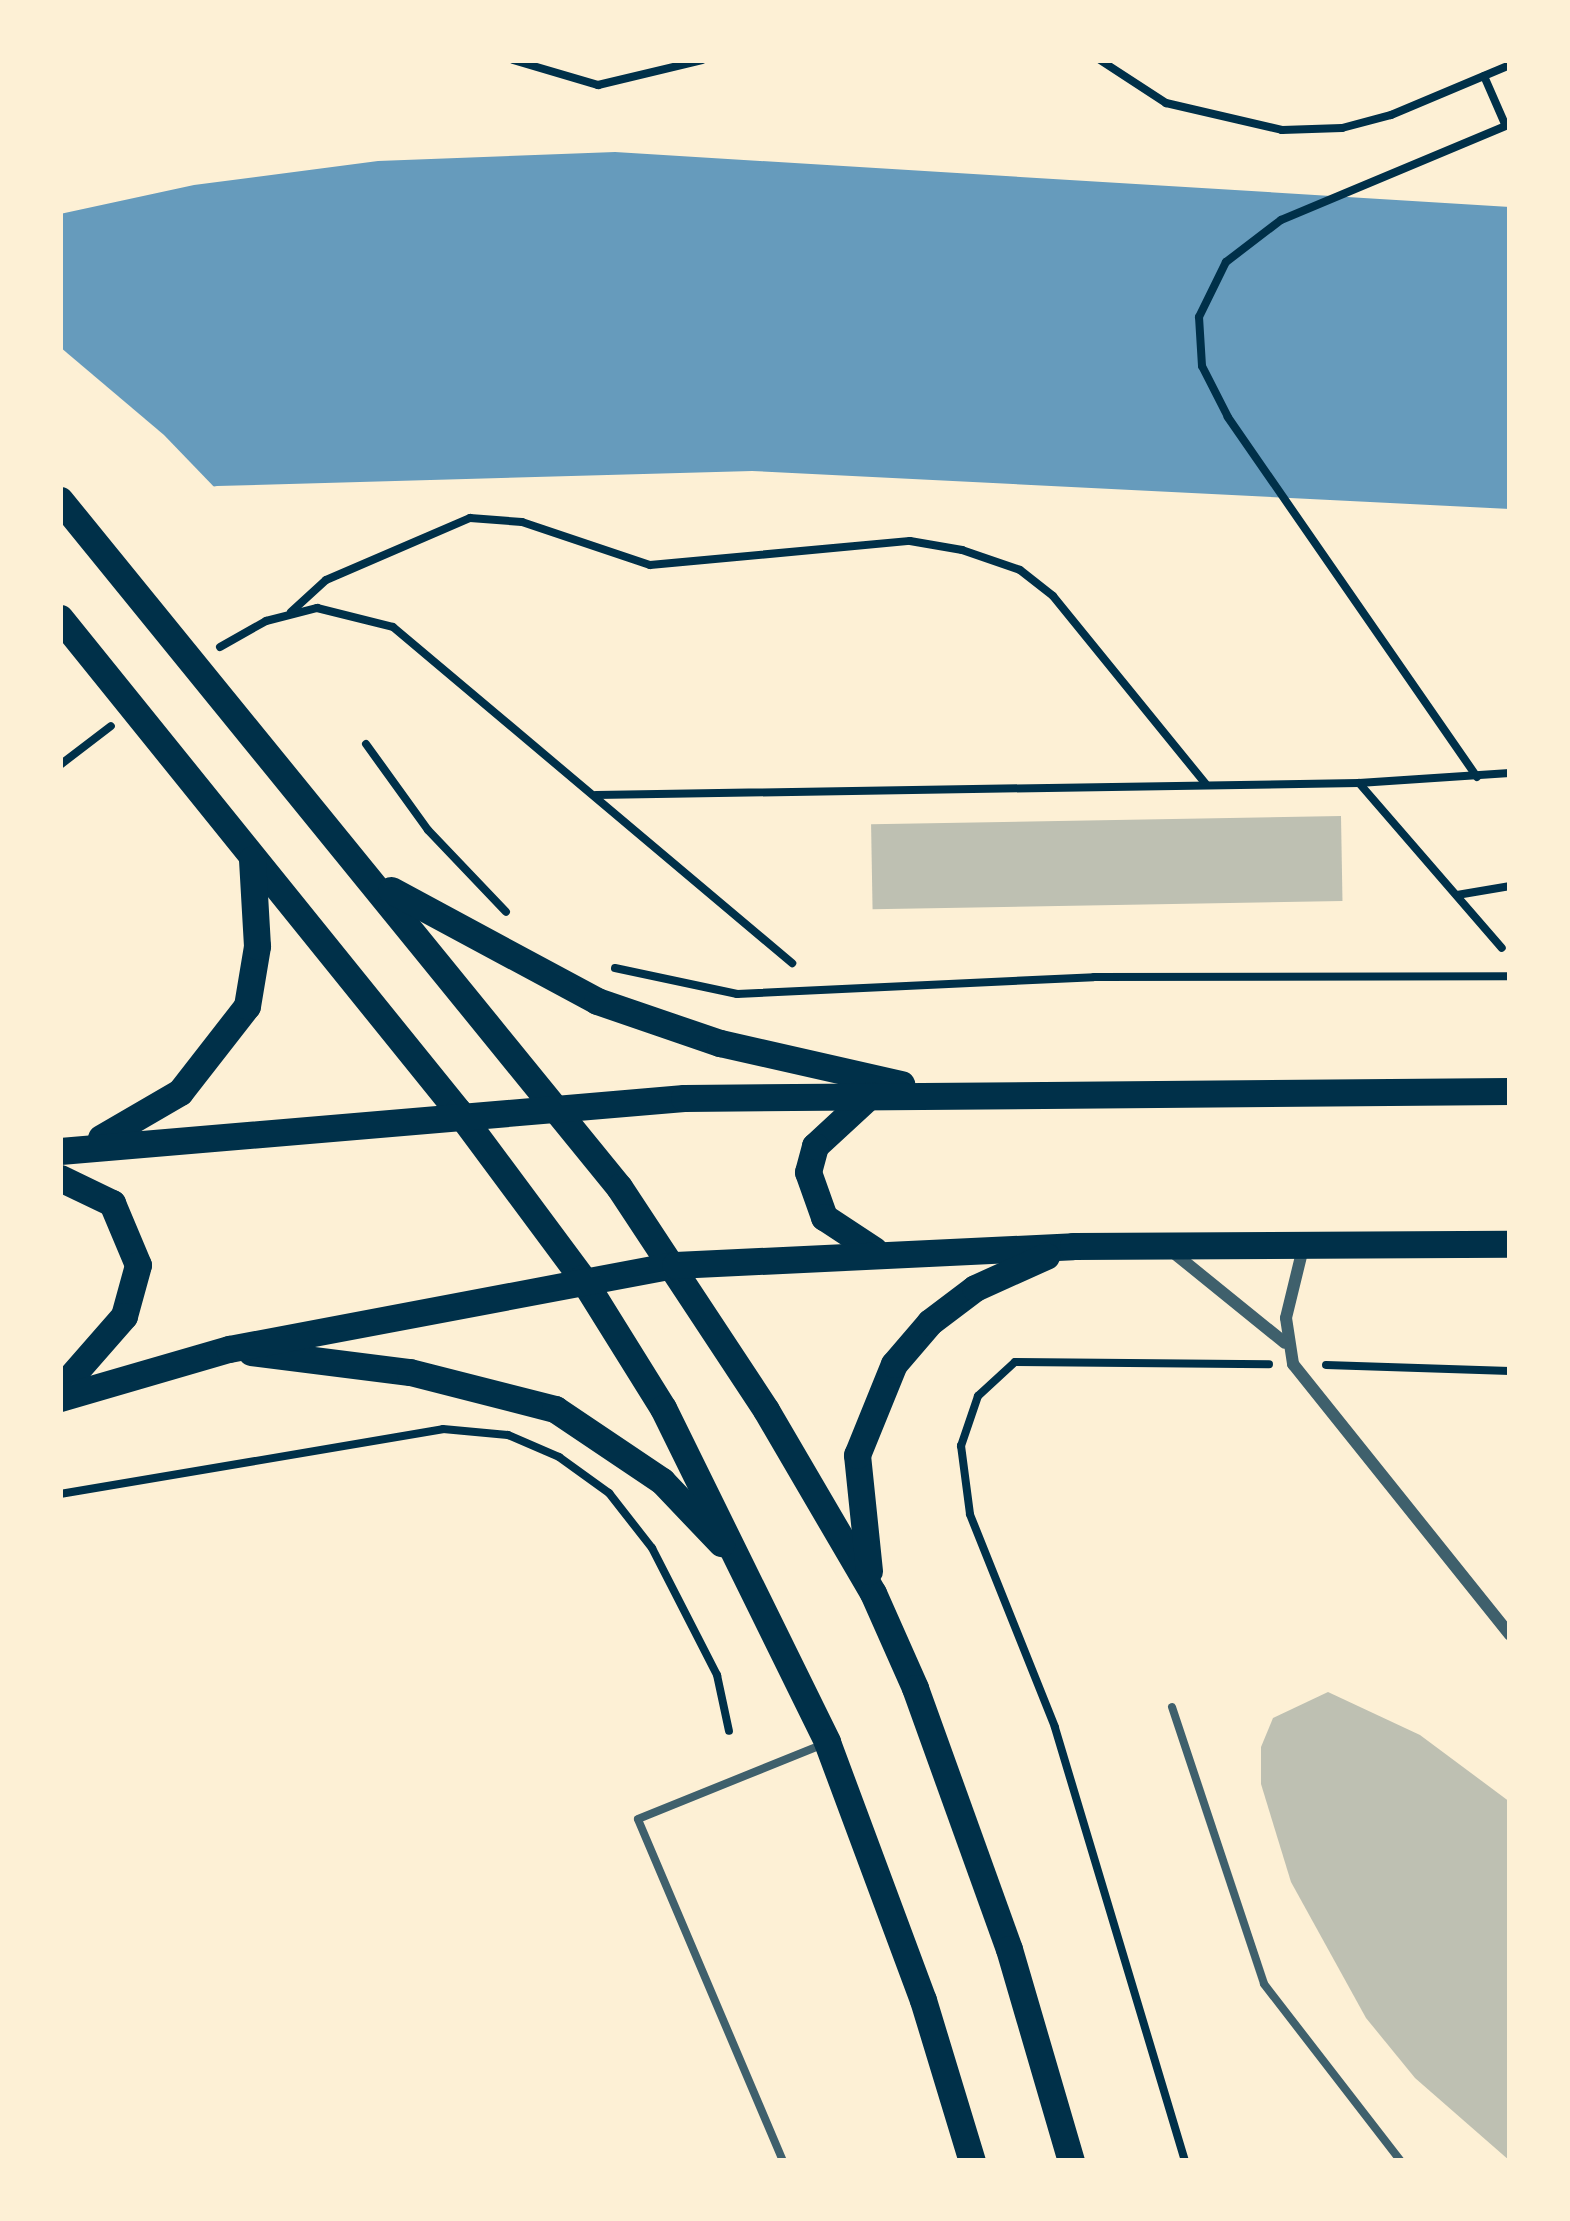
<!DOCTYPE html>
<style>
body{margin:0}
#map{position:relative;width:1570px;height:2221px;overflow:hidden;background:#fdf0d5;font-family:"Varela Round",sans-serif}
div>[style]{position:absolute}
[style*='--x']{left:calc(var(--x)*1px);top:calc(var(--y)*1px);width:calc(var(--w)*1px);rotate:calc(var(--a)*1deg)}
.water>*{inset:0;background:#669bbc}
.pier>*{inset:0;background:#fdf0d5}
.building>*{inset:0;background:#bec0b2;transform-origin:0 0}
.path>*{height:8px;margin:-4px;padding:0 4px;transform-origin:4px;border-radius:4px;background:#003049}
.service>*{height:8px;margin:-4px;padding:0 4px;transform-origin:4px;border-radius:4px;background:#3f606c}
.minor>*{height:12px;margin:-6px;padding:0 6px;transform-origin:6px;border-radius:6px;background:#3f606c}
.primary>*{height:27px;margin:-13.5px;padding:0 13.5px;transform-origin:13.5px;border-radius:13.5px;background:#003049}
span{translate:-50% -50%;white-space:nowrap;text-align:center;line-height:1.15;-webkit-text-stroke:10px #fdf0d5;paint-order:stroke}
.frame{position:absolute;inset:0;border:63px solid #fdf0d5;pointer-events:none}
</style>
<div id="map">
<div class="water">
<i style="clip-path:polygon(615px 152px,1510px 207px,1510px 509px,752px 471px,217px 486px,60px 512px,60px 214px,194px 185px,378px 161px)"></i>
</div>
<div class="pier">
<i style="clip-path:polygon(60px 347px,164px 435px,218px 491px,60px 518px)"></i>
</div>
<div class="building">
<i style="left:1341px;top:816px;width:85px;height:470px;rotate:89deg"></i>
<i style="clip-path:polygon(1328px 1692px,1420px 1735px,1510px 1802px,1510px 2161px,1415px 2078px,1366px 2018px,1291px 1882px,1261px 1784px,1261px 1747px,1273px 1718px)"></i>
</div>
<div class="path">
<i style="--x:513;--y:60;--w:89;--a:16.4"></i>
<i style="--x:598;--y:85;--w:107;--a:-13.5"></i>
<i style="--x:1100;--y:60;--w:79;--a:33.1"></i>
<i style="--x:1166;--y:103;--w:119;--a:13.1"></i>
<i style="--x:1282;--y:130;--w:60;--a:-1.9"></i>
<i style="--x:1342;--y:128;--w:51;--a:-14.9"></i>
<i style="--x:1391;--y:115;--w:129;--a:-22.8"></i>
<i style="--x:1484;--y:76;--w:52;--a:66.4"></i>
<i style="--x:291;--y:612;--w:47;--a:-42.4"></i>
<i style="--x:326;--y:580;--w:157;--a:-23.3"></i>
<i style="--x:470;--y:518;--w:52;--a:4.4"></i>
<i style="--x:522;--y:522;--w:135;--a:18.6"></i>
<i style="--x:650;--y:565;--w:261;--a:-5.3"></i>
<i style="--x:910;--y:541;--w:53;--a:9.8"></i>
<i style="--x:962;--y:550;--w:61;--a:19"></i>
<i style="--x:1020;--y:570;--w:42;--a:38.2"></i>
<i style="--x:1053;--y:596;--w:242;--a:50.9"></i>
<i style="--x:220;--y:647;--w:53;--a:-29.5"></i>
<i style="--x:266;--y:621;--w:53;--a:-14.3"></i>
<i style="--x:317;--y:608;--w:78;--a:14"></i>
<i style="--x:393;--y:627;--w:522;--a:40.1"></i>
<i style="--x:366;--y:744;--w:106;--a:54.2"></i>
<i style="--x:428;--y:830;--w:113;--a:46.4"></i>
<i style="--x:60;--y:765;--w:64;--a:-37.4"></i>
<i style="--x:1477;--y:777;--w:438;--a:-124.7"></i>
<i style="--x:1228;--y:417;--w:57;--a:-117"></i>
<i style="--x:1202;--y:366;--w:49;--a:-93.5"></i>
<i style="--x:1199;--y:317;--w:61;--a:-63.9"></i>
<i style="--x:1226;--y:262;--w:69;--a:-37.4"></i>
<i style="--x:1281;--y:220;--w:248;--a:-22.7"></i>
<i style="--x:1359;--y:783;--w:218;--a:49.1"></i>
<i style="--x:596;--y:795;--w:763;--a:-0.9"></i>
<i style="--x:1359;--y:783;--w:151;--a:-3.8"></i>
<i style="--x:1457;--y:895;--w:54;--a:-9.6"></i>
<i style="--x:615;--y:968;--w:125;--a:12"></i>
<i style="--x:737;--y:994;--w:357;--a:-2.7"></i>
<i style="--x:1094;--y:977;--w:416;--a:-0.1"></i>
<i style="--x:1326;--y:1365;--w:184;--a:1.9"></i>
<i style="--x:60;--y:1494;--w:388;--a:-9.6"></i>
<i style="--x:443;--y:1429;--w:65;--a:5.3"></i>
<i style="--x:508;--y:1435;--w:56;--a:23.3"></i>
<i style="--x:559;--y:1457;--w:62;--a:35.8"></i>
<i style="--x:609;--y:1493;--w:70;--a:52"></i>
<i style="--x:652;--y:1548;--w:143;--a:62.9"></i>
<i style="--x:717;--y:1675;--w:57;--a:77.9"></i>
<i style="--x:1185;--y:2161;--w:453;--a:-106.7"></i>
<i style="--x:1055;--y:1727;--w:229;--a:-111.8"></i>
<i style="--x:970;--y:1514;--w:69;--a:-97.5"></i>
<i style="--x:961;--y:1446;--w:53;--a:-71.2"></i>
<i style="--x:978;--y:1396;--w:50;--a:-42.6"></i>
<i style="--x:1015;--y:1362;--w:254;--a:0.5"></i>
</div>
<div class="service">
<i style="--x:1172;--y:1707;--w:292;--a:71.6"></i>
<i style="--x:1264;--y:1984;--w:224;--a:52.3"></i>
<i style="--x:783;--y:2161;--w:371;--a:-113"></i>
<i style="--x:638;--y:1819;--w:197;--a:-22"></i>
</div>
<div class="minor">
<i style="--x:1304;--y:1244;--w:76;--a:103.7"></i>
<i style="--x:1286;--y:1318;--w:47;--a:81.3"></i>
<i style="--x:1293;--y:1364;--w:347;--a:51.3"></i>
<i style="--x:1169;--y:1249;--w:149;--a:39"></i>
</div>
<div class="primary">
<i style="--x:60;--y:500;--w:886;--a:50.87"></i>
<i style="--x:619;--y:1187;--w:267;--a:56.6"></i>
<i style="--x:766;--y:1410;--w:212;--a:59.7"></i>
<i style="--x:873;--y:1593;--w:104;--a:66.1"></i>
<i style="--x:915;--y:1688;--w:277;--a:70.2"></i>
<i style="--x:1009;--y:1949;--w:221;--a:73.7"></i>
<i style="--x:60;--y:618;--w:634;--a:51.09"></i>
<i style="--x:458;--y:1111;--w:208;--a:53.4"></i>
<i style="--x:582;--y:1278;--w:153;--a:58.1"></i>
<i style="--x:663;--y:1408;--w:372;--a:63.8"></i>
<i style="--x:827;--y:1742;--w:275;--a:69.6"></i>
<i style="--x:923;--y:2000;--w:168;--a:73.1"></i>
<i style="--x:391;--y:890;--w:234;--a:28.3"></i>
<i style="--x:597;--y:1001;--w:130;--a:18.9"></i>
<i style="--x:720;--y:1043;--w:186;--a:12.8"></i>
<i style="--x:870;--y:1095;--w:75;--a:137.2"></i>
<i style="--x:815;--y:1146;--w:27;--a:105"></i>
<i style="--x:808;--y:1172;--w:48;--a:70.4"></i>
<i style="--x:824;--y:1217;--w:60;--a:33.4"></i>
<i style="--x:101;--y:1138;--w:91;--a:-30.2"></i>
<i style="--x:180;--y:1092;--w:109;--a:-52.1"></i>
<i style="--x:247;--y:1006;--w:61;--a:-80.5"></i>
<i style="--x:257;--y:946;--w:87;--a:-93.3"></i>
<i style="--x:60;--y:1151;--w:626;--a:-4.85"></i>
<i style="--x:684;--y:1098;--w:826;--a:-0.49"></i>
<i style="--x:60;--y:1178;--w:58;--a:25.7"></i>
<i style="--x:112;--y:1203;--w:67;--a:67.2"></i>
<i style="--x:138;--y:1265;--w:53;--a:105.4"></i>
<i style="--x:124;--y:1316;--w:97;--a:131.2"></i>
<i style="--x:251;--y:1352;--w:160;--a:7.2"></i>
<i style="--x:410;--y:1372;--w:150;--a:14.3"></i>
<i style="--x:555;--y:1409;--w:129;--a:33.9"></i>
<i style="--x:662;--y:1481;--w:86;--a:46.4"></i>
<i style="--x:60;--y:1398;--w:176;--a:-16.2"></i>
<i style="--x:229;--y:1349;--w:454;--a:-10.7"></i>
<i style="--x:675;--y:1265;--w:398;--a:-2.7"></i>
<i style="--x:1073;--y:1246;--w:437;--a:-0.3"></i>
<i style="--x:869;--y:1571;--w:117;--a:-95.9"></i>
<i style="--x:857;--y:1455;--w:98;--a:-67.9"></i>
<i style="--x:894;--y:1364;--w:55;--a:-49.4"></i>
<i style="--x:930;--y:1322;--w:56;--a:-37.1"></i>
<i style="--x:975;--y:1288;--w:78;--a:-24.3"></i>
</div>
<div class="frame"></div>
</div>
